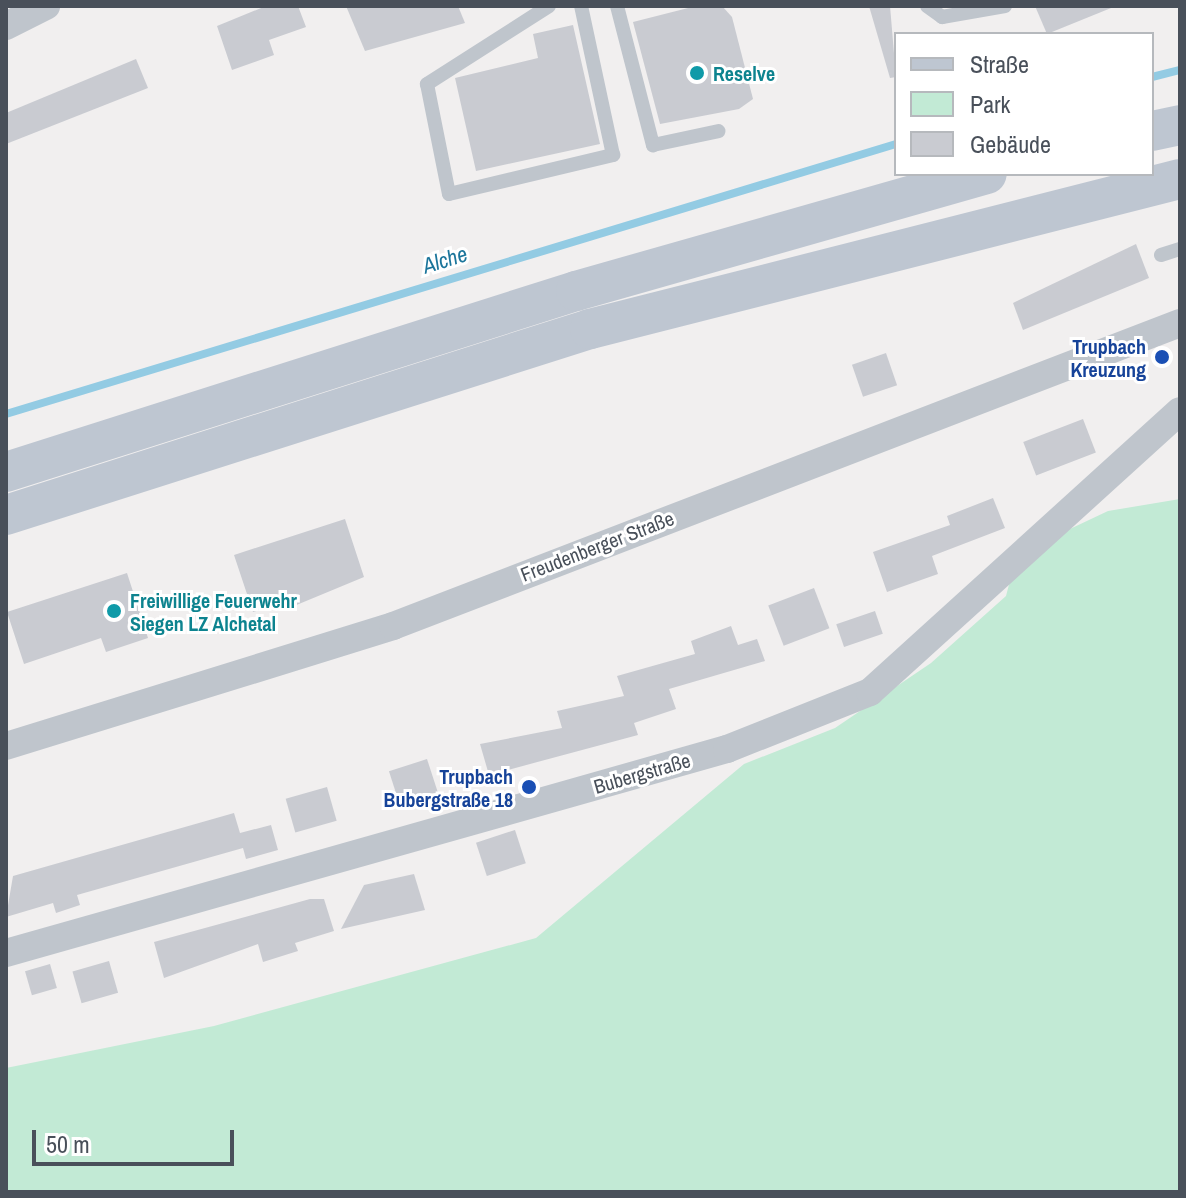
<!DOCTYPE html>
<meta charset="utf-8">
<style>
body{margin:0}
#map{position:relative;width:1186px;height:1198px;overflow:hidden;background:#f1efef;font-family:"Archivo Narrow",sans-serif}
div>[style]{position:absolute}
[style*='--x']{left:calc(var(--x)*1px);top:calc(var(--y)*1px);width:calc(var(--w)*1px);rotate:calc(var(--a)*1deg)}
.green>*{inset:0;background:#c2ead5}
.stream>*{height:8px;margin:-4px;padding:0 4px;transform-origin:4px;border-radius:4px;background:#93cbe3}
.building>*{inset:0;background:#c9cbd1;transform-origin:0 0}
.lane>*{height:14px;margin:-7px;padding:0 7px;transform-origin:7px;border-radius:7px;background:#bfc5cc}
.street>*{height:28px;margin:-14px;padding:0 14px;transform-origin:14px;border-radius:14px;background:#bfc5cc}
.secondary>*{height:40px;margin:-20px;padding:0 20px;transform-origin:20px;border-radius:20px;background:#bec6d1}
.dots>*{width:22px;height:22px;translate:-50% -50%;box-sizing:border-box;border:4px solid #fff;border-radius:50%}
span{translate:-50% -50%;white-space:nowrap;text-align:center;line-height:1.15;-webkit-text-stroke:6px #fff;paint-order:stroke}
.culture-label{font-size:20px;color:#0d838f;font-weight:700}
.left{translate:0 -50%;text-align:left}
.transit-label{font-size:20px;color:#164399;font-weight:700}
.right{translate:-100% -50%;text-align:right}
.street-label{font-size:20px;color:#49505a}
.water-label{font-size:22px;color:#1b759b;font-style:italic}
.frame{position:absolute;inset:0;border:8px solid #49505a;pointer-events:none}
.legend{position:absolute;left:894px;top:32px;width:260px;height:144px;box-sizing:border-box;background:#fff;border:2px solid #b6b9bd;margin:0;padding:10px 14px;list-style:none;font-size:24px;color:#49505a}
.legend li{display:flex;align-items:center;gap:16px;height:40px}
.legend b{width:40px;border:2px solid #b6b9bd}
.scale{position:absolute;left:32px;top:1130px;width:202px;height:36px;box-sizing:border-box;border:4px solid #49505a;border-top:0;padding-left:10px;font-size:24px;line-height:28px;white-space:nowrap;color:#49505a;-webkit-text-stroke:6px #fff;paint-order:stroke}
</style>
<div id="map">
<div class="green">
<i style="clip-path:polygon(1180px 499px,1180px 1192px,6px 1192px,6px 1068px,214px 1026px,536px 938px,744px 764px,835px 728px,931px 663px,1006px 596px,1017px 554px,1108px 511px)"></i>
</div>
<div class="stream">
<i style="--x:1152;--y:77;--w:29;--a:-14"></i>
<i style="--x:6;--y:414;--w:930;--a:-16.88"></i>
</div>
<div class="building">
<i style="clip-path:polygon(266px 6px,298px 6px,306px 27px,269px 40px,274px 55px,232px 70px,217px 26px)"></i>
<i style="clip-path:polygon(346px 6px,458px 6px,465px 23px,365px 51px)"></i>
<i style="clip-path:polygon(696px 6px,722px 6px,732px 17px,753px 99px,739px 109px,660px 124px,633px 22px)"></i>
<i style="clip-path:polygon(869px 6px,890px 6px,896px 77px,890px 78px)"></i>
<i style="clip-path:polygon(1035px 6px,1116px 6px,1047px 34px)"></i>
<i style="clip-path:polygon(573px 25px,600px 144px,476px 171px,455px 78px,538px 58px,533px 34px)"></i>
<i style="clip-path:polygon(136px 59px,148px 88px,6px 144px,6px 113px)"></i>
<i style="clip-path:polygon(1136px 244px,1149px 278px,1023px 330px,1013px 303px)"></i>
<i style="left:886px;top:353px;width:34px;height:36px;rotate:71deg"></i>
<i style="left:1083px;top:419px;width:36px;height:64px;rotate:69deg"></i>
<i style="clip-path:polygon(993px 498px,1005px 528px,932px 556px,938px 574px,887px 592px,873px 552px,950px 525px,947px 516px)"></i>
<i style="clip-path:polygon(345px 519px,364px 577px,282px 611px,279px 603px,253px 612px,234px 555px)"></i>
<i style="clip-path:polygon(127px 573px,148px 638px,106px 652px,101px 638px,24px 664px,7px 612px)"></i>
<i style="left:814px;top:588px;width:43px;height:49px;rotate:69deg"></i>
<i style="left:875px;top:611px;width:24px;height:41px;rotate:71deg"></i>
<i style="clip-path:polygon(731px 626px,738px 645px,757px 639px,765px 661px,669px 689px,676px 709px,634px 723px,638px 735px,489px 775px,480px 744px,562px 728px,557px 711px,624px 696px,617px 676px,695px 654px,691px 641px)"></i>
<i style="left:427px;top:759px;width:35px;height:40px;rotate:72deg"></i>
<i style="left:327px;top:787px;width:35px;height:43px;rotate:74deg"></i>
<i style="clip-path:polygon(234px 813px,240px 833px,271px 825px,278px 850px,246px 859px,243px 848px,77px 895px,80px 905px,56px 913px,53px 903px,6px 917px,13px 876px)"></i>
<i style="left:515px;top:830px;width:35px;height:41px;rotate:72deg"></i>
<i style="clip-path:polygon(414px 874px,425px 910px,341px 929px,364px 885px)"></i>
<i style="clip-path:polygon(310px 899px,324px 899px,334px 931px,295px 943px,298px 951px,263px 962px,258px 944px,164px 978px,154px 942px)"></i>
<i style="left:109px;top:961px;width:33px;height:38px;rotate:74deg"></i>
<i style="left:50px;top:964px;width:25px;height:26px;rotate:74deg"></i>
</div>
<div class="lane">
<i style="--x:549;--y:6;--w:145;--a:147.4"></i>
<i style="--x:427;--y:84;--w:112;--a:78.7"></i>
<i style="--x:449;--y:194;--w:169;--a:-13.4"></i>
<i style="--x:613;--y:155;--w:152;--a:-102.1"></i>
<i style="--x:617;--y:6;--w:144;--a:75.5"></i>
<i style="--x:653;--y:145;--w:67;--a:-12"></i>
<i style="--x:927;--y:6;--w:19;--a:36"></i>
<i style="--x:942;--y:17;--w:64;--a:-9.9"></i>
<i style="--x:1161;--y:255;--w:20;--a:-18"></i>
</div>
<div class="street">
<i style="--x:6;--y:26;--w:45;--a:-26.6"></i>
<i style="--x:6;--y:746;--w:405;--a:-17.2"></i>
<i style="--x:393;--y:626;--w:843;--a:-21.06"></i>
<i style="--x:6;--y:953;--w:749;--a:-15.8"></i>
<i style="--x:727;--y:749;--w:154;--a:-21.7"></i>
<i style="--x:870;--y:692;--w:418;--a:-42.2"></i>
</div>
<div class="secondary">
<i style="--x:1152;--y:131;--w:29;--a:-12"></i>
<i style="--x:6;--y:472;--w:598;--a:-17.62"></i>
<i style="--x:576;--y:291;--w:427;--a:-15.9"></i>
<i style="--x:6;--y:515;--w:613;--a:-17.67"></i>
<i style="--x:590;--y:329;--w:609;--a:-14.26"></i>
</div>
<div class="dots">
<i style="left:697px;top:73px;background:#0f9aa8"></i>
<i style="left:1162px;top:357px;background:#1a4fb4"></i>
<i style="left:114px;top:611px;background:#0f9aa8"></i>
<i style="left:529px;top:787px;background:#1a4fb4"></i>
</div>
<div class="culture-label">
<span class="left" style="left:713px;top:73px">Reselve</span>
<span class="left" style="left:130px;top:612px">Freiwillige Feuerwehr<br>Siegen LZ Alchetal</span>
</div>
<div class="transit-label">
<span class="right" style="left:1146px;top:358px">Trupbach<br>Kreuzung</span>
<span class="right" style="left:513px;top:788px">Trupbach<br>Bubergstraße 18</span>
</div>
<div class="street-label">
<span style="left:597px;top:546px;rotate:-21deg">Freudenberger Straße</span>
<span style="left:642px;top:773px;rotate:-16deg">Bubergstraße</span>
</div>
<div class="water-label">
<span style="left:445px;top:260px;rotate:-17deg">Alche</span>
</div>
<div class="frame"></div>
<ul class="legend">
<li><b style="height:10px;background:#bec6d1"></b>Straße</li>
<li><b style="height:22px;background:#c2ead5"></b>Park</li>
<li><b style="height:22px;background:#c9cbd1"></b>Gebäude</li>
</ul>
<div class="scale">50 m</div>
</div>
